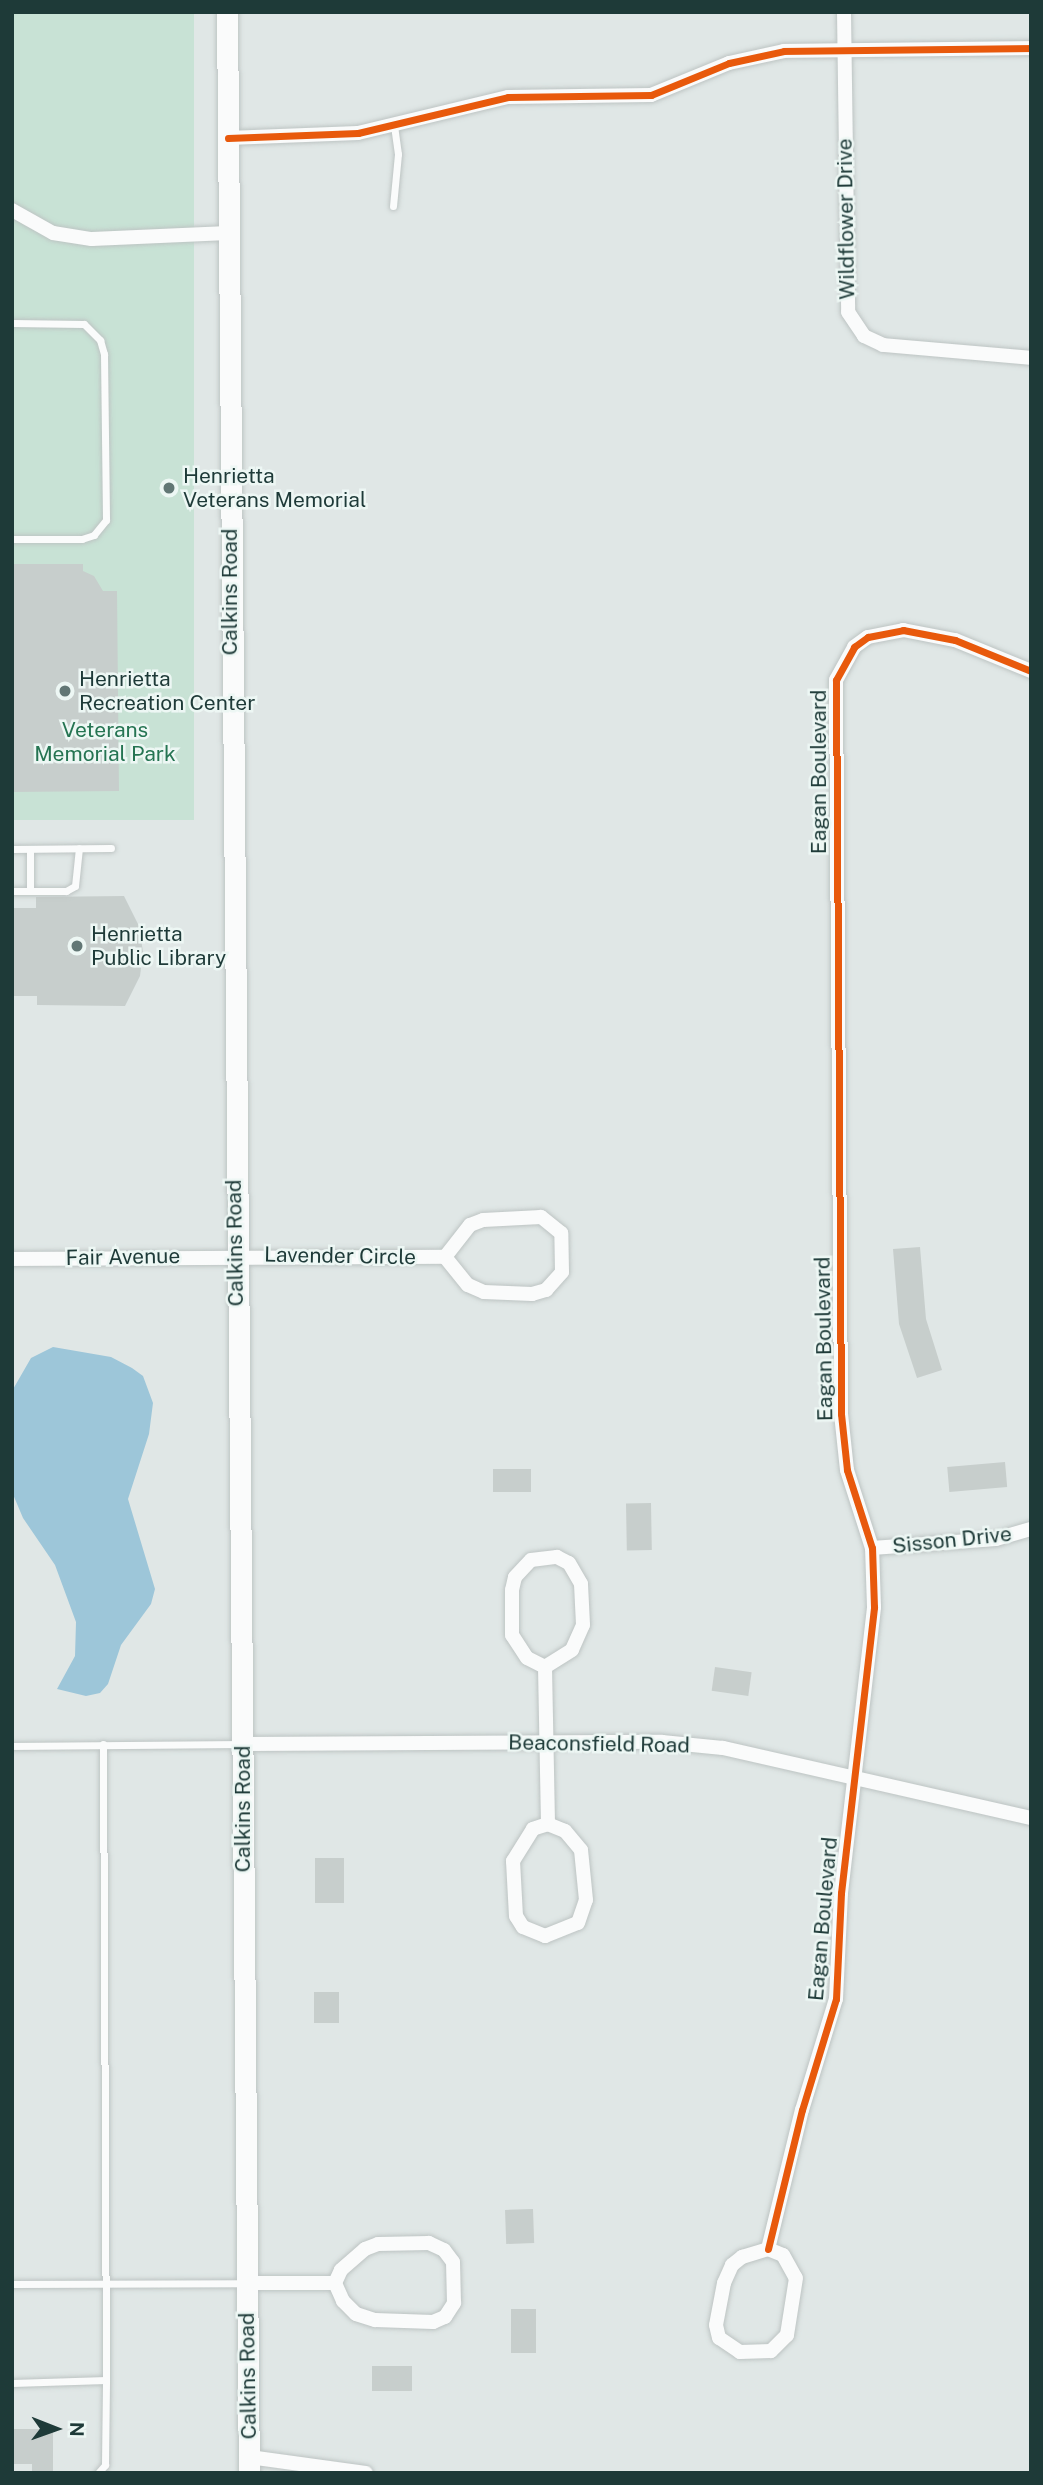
<!DOCTYPE html>
<style>
body{margin:0}
#map{position:relative;width:1043px;height:2485px;overflow:hidden;background:#e0e7e6;font-family:"Public Sans",sans-serif}
div>[style]{position:absolute}
[style*='--x']{left:calc(var(--x)*1px);top:calc(var(--y)*1px);width:calc(var(--w)*1px);rotate:calc(var(--a)*1deg)}
.green>*{inset:0;background:#c8e2d5;transform-origin:0 0}
.water>*{inset:0;background:#9dc6d9}
.building>*{inset:0;background:#c7cecc;transform-origin:0 0}
.roads{filter:drop-shadow(0 0 2px #bdc4c3) drop-shadow(0 0 2px #bdc4c3)}
.service>*{height:7px;margin:-3.5px;padding:0 3.5px;transform-origin:3.5px;border-radius:3.5px;background:#fafbfb}
.minor>*{height:14px;margin:-7px;padding:0 7px;transform-origin:7px;border-radius:7px;background:#fafbfb}
.secondary>*{height:21px;margin:-10.5px;padding:0 10.5px;transform-origin:10.5px;border-radius:10.5px;background:#fafbfb}
.cycleway>*{height:7px;margin:-3.5px;padding:0 3.5px;transform-origin:3.5px;border-radius:3.5px;background:#e8590c}
.dots>*{width:19px;height:19px;translate:-50% -50%;box-sizing:border-box;border:4px solid #edf7f4;border-radius:50%}
span{translate:-50% -50%;white-space:nowrap;text-align:center;line-height:1.15;-webkit-text-stroke:5px #edf7f4;paint-order:stroke}
.street-label{font-size:21px;color:#1e3a38}
.poi-label{font-size:21px;color:#1e3a38}
.left{translate:0 -50%;text-align:left}
.park-label{font-size:21px;color:#257452}
.frame{position:absolute;inset:0;border:14px solid #1e3a38;pointer-events:none}
.north{position:absolute;left:21px;top:2394px;width:70px;height:70px;-webkit-text-stroke:5px #edf7f4;paint-order:stroke;rotate:91deg;font-size:19px;font-weight:700;line-height:28px;text-align:center;color:#1e3a38}
.north::after{content:'';display:block;margin:auto;width:24px;height:32px;background:#1e3a38;clip-path:polygon(50% 0,100% 100%,50% 72%,0 100%)}
</style>
<div id="map">
<div class="green">
<i style="left:12px;top:12px;width:182px;height:808px"></i>
</div>
<div class="water">
<i style="clip-path:polygon(53px 1347px,111px 1357px,132px 1368px,143px 1376px,153px 1403px,149px 1434px,128px 1499px,155px 1589px,151px 1604px,121px 1645px,108px 1684px,100px 1693px,86px 1696px,57px 1689px,75px 1656px,76px 1622px,55px 1565px,23px 1518px,12px 1492px,12px 1391px,31px 1358px)"></i>
</div>
<div class="building">
<i style="clip-path:polygon(12px 564px,83px 564px,83px 571px,94px 576px,103px 591px,117px 591px,119px 791px,12px 792px)"></i>
<i style="clip-path:polygon(124px 896px,139px 926px,143px 952px,140px 976px,125px 1006px,37px 1005px,37px 996px,12px 996px,12px 908px,36px 908px,36px 897px)"></i>
<i style="clip-path:polygon(920px 1247px,926px 1319px,942px 1370px,917px 1378px,899px 1324px,893px 1249px)"></i>
<i style="left:1005px;top:1462px;width:25px;height:58px;rotate:85deg"></i>
<i style="left:531px;top:1469px;width:23px;height:38px;rotate:90deg"></i>
<i style="left:651px;top:1503px;width:47px;height:25px;rotate:89deg"></i>
<i style="left:715px;top:1667px;width:37px;height:24px;rotate:8deg"></i>
<i style="left:315px;top:1858px;width:29px;height:45px"></i>
<i style="left:314px;top:1992px;width:25px;height:31px"></i>
<i style="left:533px;top:2209px;width:34px;height:28px;rotate:88deg"></i>
<i style="left:511px;top:2309px;width:25px;height:44px"></i>
<i style="left:412px;top:2366px;width:25px;height:40px;rotate:90deg"></i>
<i style="clip-path:polygon(12px 2429px,53px 2429px,53px 2473px,32px 2473px,32px 2464px,12px 2464px)"></i>
</div>
<div class="roads">
<div class="service">
<i style="--x:393;--y:206;--w:52;--a:-84.5"></i>
<i style="--x:398;--y:154;--w:28;--a:-98"></i>
<i style="--x:12;--y:323;--w:72;--a:0.8"></i>
<i style="--x:84;--y:324;--w:23;--a:45"></i>
<i style="--x:100;--y:340;--w:15;--a:74"></i>
<i style="--x:104;--y:354;--w:166;--a:89.3"></i>
<i style="--x:106;--y:520;--w:19;--a:129"></i>
<i style="--x:94;--y:535;--w:13;--a:162"></i>
<i style="--x:82;--y:539;--w:70;--a:180"></i>
<i style="--x:12;--y:849;--w:99;--a:-0.6"></i>
<i style="--x:30;--y:849;--w:42;--a:90"></i>
<i style="--x:12;--y:891;--w:54;--a:0"></i>
<i style="--x:66;--y:891;--w:10;--a:-29"></i>
<i style="--x:75;--y:886;--w:38;--a:-84"></i>
<i style="--x:12;--y:1746;--w:227;--a:-0.5"></i>
<i style="--x:12;--y:2284;--w:234;--a:-0.2"></i>
<i style="--x:12;--y:2383;--w:94;--a:-1.8"></i>
<i style="--x:98;--y:2473;--w:11;--a:-49"></i>
<i style="--x:105;--y:2465;--w:85;--a:-89.3"></i>
<i style="--x:106;--y:2380;--w:636;--a:-90.27"></i>
</div>
<div class="minor">
<i style="--x:844;--y:12;--w:300;--a:89.2"></i>
<i style="--x:848;--y:312;--w:29;--a:56"></i>
<i style="--x:864;--y:336;--w:21;--a:25"></i>
<i style="--x:883;--y:345;--w:149;--a:5"></i>
<i style="--x:228;--y:138;--w:130;--a:-2.2"></i>
<i style="--x:358;--y:133;--w:154;--a:-13.5"></i>
<i style="--x:508;--y:97;--w:143;--a:-0.8"></i>
<i style="--x:651;--y:95;--w:84;--a:-22.3"></i>
<i style="--x:729;--y:63;--w:56;--a:-12.3"></i>
<i style="--x:784;--y:51;--w:247;--a:-0.7"></i>
<i style="--x:12;--y:210;--w:47;--a:29.3"></i>
<i style="--x:53;--y:233;--w:39;--a:9"></i>
<i style="--x:92;--y:239;--w:136;--a:-2.5"></i>
<i style="--x:12;--y:1259;--w:433;--a:-0.3"></i>
<i style="--x:445;--y:1257;--w:36;--a:51"></i>
<i style="--x:468;--y:1285;--w:17;--a:24"></i>
<i style="--x:484;--y:1292;--w:48;--a:2.4"></i>
<i style="--x:532;--y:1294;--w:15;--a:-16"></i>
<i style="--x:546;--y:1290;--w:24;--a:-48"></i>
<i style="--x:562;--y:1272;--w:39;--a:-91"></i>
<i style="--x:561;--y:1233;--w:26;--a:-141"></i>
<i style="--x:541;--y:1217;--w:58;--a:177"></i>
<i style="--x:483;--y:1220;--w:14;--a:159"></i>
<i style="--x:470;--y:1225;--w:41;--a:128"></i>
<i style="--x:872;--y:1548;--w:124;--a:-4.2"></i>
<i style="--x:996;--y:1539;--w:36;--a:-16"></i>
<i style="--x:545;--y:1667;--w:20;--a:-153"></i>
<i style="--x:527;--y:1658;--w:27;--a:-123"></i>
<i style="--x:512;--y:1635;--w:45;--a:-90"></i>
<i style="--x:512;--y:1590;--w:13;--a:-77"></i>
<i style="--x:515;--y:1577;--w:23;--a:-47"></i>
<i style="--x:531;--y:1560;--w:26;--a:-7"></i>
<i style="--x:557;--y:1557;--w:13;--a:27"></i>
<i style="--x:569;--y:1563;--w:24;--a:60"></i>
<i style="--x:581;--y:1584;--w:41;--a:87.2"></i>
<i style="--x:583;--y:1625;--w:27;--a:114"></i>
<i style="--x:572;--y:1650;--w:32;--a:148"></i>
<i style="--x:545;--y:1667;--w:157;--a:88.9"></i>
<i style="--x:548;--y:1824;--w:16;--a:162"></i>
<i style="--x:533;--y:1829;--w:38;--a:122"></i>
<i style="--x:513;--y:1861;--w:55;--a:86.9"></i>
<i style="--x:516;--y:1916;--w:13;--a:58"></i>
<i style="--x:523;--y:1927;--w:24;--a:22"></i>
<i style="--x:545;--y:1936;--w:35;--a:-22"></i>
<i style="--x:578;--y:1923;--w:24;--a:-71"></i>
<i style="--x:586;--y:1900;--w:50;--a:-95.7"></i>
<i style="--x:581;--y:1850;--w:25;--a:-130"></i>
<i style="--x:565;--y:1831;--w:18;--a:-158"></i>
<i style="--x:243;--y:1744;--w:419;--a:-0.3"></i>
<i style="--x:662;--y:1742;--w:61;--a:5.6"></i>
<i style="--x:723;--y:1748;--w:316;--a:12.8"></i>
<i style="--x:768;--y:2249;--w:143;--a:-76.3"></i>
<i style="--x:802;--y:2110;--w:116;--a:-73"></i>
<i style="--x:836;--y:1999;--w:106;--a:-87.3"></i>
<i style="--x:841;--y:1893;--w:288;--a:-83.4"></i>
<i style="--x:874;--y:1607;--w:59;--a:-91.9"></i>
<i style="--x:872;--y:1548;--w:82;--a:-107.8"></i>
<i style="--x:847;--y:1470;--w:56;--a:-96.1"></i>
<i style="--x:841;--y:1414;--w:734;--a:-90.39"></i>
<i style="--x:836;--y:680;--w:38;--a:-61"></i>
<i style="--x:854;--y:647;--w:17;--a:-36"></i>
<i style="--x:868;--y:637;--w:36;--a:-11"></i>
<i style="--x:903;--y:630;--w:53;--a:10.9"></i>
<i style="--x:955;--y:640;--w:82;--a:22.2"></i>
<i style="--x:768;--y:2249;--w:16;--a:22"></i>
<i style="--x:783;--y:2255;--w:26;--a:61"></i>
<i style="--x:796;--y:2278;--w:58;--a:99"></i>
<i style="--x:787;--y:2335;--w:23;--a:135"></i>
<i style="--x:771;--y:2351;--w:31;--a:178"></i>
<i style="--x:740;--y:2352;--w:25;--a:-146"></i>
<i style="--x:719;--y:2338;--w:13;--a:-103"></i>
<i style="--x:716;--y:2325;--w:43;--a:-79.2"></i>
<i style="--x:724;--y:2283;--w:20;--a:-66"></i>
<i style="--x:732;--y:2265;--w:13;--a:-39"></i>
<i style="--x:742;--y:2257;--w:27;--a:-17"></i>
<i style="--x:246;--y:2283;--w:89;--a:0"></i>
<i style="--x:335;--y:2283;--w:20;--a:66"></i>
<i style="--x:343;--y:2301;--w:18;--a:45"></i>
<i style="--x:356;--y:2314;--w:20;--a:18"></i>
<i style="--x:375;--y:2320;--w:58;--a:2"></i>
<i style="--x:433;--y:2322;--w:13;--a:-23"></i>
<i style="--x:445;--y:2317;--w:17;--a:-57"></i>
<i style="--x:454;--y:2303;--w:41;--a:-91.4"></i>
<i style="--x:453;--y:2262;--w:15;--a:-127"></i>
<i style="--x:444;--y:2250;--w:17;--a:-155"></i>
<i style="--x:429;--y:2243;--w:51;--a:178.9"></i>
<i style="--x:378;--y:2244;--w:14;--a:159"></i>
<i style="--x:365;--y:2249;--w:32;--a:139"></i>
<i style="--x:341;--y:2270;--w:14;--a:115"></i>
<i style="--x:249;--y:2457;--w:118;--a:7.8"></i>
</div>
<div class="secondary">
<i style="--x:227;--y:12;--w:2461;--a:89.49"></i>
</div>
</div>
<div class="cycleway">
<i style="--x:228;--y:138;--w:130;--a:-2.2"></i>
<i style="--x:358;--y:133;--w:154;--a:-13.5"></i>
<i style="--x:508;--y:97;--w:143;--a:-0.8"></i>
<i style="--x:651;--y:95;--w:84;--a:-22.3"></i>
<i style="--x:729;--y:63;--w:56;--a:-12.3"></i>
<i style="--x:784;--y:51;--w:247;--a:-0.7"></i>
<i style="--x:768;--y:2249;--w:143;--a:-76.3"></i>
<i style="--x:802;--y:2110;--w:116;--a:-73"></i>
<i style="--x:836;--y:1999;--w:106;--a:-87.3"></i>
<i style="--x:841;--y:1893;--w:288;--a:-83.4"></i>
<i style="--x:874;--y:1607;--w:59;--a:-91.9"></i>
<i style="--x:872;--y:1548;--w:82;--a:-107.8"></i>
<i style="--x:847;--y:1470;--w:56;--a:-96.1"></i>
<i style="--x:841;--y:1414;--w:734;--a:-90.39"></i>
<i style="--x:836;--y:680;--w:38;--a:-61"></i>
<i style="--x:854;--y:647;--w:17;--a:-36"></i>
<i style="--x:868;--y:637;--w:36;--a:-11"></i>
<i style="--x:903;--y:630;--w:53;--a:10.9"></i>
<i style="--x:955;--y:640;--w:82;--a:22.2"></i>
</div>
<div class="dots">
<i style="left:169px;top:488px;background:#627775"></i>
<i style="left:65px;top:691px;background:#627775"></i>
<i style="left:77px;top:946px;background:#627775"></i>
</div>
<div class="street-label">
<span style="left:846px;top:219px;rotate:-91deg">Wildflower Drive</span>
<span style="left:230px;top:592px;rotate:-90deg">Calkins Road</span>
<span style="left:819px;top:772px;rotate:-90deg">Eagan Boulevard</span>
<span style="left:235px;top:1243px;rotate:-91deg">Calkins Road</span>
<span style="left:340px;top:1256px;rotate:1deg">Lavender Circle</span>
<span style="left:123px;top:1257px;rotate:-1deg">Fair Avenue</span>
<span style="left:824px;top:1339px;rotate:-91deg">Eagan Boulevard</span>
<span style="left:952px;top:1540px;rotate:-6deg">Sisson Drive</span>
<span style="left:599px;top:1744px;rotate:1deg">Beaconsfield Road</span>
<span style="left:243px;top:1809px;rotate:-90deg">Calkins Road</span>
<span style="left:823px;top:1919px;rotate:-85deg">Eagan Boulevard</span>
<span style="left:248px;top:2376px;rotate:-91deg">Calkins Road</span>
</div>
<div class="poi-label">
<span class="left" style="left:183px;top:488px">Henrietta<br>Veterans Memorial</span>
<span class="left" style="left:79px;top:691px">Henrietta<br>Recreation Center</span>
<span class="left" style="left:91px;top:946px">Henrietta<br>Public Library</span>
</div>
<div class="park-label">
<span style="left:105px;top:742px">Veterans<br>Memorial Park</span>
</div>
<div class="frame"></div>
<div class="north">N</div>
</div>
